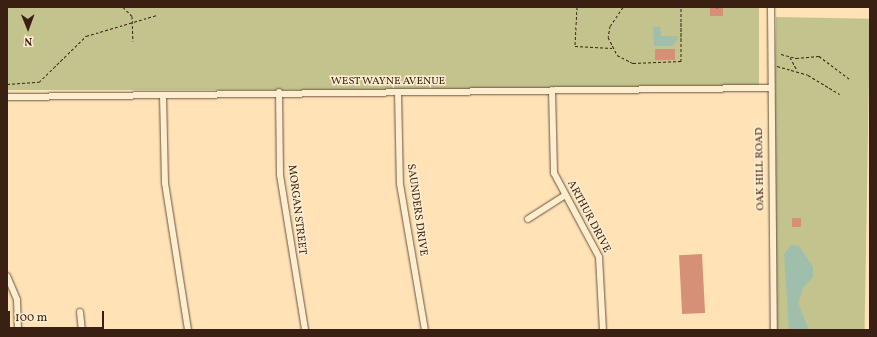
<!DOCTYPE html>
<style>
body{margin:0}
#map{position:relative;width:877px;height:337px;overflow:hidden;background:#ffe3b7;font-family:Vollkorn,serif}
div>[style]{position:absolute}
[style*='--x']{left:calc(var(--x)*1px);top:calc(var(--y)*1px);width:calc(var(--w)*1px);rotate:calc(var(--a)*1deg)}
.green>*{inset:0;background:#c2c38d;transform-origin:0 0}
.water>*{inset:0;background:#a0beac}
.building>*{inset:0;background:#d69077;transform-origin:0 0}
.path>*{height:1px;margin-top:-0.5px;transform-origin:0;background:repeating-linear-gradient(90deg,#3a2013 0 3px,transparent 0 5px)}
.roads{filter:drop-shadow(0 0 1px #6b513c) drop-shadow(0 0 1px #6b513c)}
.minor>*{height:6px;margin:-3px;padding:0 3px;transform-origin:3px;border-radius:3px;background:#ffedd0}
span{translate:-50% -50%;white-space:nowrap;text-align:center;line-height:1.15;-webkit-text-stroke:3px #ffedd0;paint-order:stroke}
.street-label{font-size:11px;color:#3a2013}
.frame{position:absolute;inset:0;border:8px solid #3a2013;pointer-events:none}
.north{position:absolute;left:8px;top:8px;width:40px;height:40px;-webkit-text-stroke:3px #ffedd0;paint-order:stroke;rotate:179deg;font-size:11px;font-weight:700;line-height:16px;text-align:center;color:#3a2013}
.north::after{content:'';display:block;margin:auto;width:14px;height:18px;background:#3a2013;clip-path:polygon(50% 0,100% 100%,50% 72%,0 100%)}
.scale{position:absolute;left:8px;top:311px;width:96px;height:18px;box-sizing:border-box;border:2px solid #3a2013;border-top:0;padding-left:5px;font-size:12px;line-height:14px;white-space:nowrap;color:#3a2013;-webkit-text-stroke:3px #ffedd0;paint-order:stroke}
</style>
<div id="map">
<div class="green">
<i style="left:7px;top:7px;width:752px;height:83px"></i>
<i style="left:776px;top:17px;width:94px;height:313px;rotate:1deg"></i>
</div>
<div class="water">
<i style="clip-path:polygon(653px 27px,660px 27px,661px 36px,678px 36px,677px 40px,672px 46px,654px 46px)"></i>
<i style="clip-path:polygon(791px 245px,799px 246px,813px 267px,813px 277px,803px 288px,798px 303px,809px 330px,789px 330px,784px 254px)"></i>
</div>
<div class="building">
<i style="left:723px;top:8px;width:8px;height:13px;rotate:90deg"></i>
<i style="left:655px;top:49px;width:20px;height:11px"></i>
<i style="left:792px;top:218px;width:9px;height:9px"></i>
<i style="left:702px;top:254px;width:59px;height:23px;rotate:87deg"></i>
</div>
<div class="path">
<i style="--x:123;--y:7;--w:13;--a:45"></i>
<i style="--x:132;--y:16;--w:25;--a:88"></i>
<i style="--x:577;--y:7;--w:39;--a:93"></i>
<i style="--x:575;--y:46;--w:37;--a:3"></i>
<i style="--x:623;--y:7;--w:23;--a:124"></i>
<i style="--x:610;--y:26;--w:11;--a:100"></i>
<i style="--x:608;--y:37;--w:20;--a:63"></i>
<i style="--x:617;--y:55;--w:18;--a:27"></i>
<i style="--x:633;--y:63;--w:48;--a:-2.4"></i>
<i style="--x:681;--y:61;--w:54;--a:-90"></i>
<i style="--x:717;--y:7;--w:1;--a:90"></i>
<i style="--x:781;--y:54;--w:16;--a:15"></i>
<i style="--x:796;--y:58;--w:23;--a:-5"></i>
<i style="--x:819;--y:56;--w:38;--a:37"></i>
<i style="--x:790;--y:57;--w:15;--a:62"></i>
<i style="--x:777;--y:66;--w:32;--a:16"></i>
<i style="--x:808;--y:75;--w:37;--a:31"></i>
<i style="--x:7;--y:84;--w:32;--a:-4"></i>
<i style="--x:39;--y:82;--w:66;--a:-44.4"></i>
<i style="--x:86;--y:36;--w:74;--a:-16.5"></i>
</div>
<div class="roads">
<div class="minor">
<i style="--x:771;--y:7;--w:323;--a:89.5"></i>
<i style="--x:552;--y:90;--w:83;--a:88.6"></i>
<i style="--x:554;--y:173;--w:95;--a:61.8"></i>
<i style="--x:599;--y:257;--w:73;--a:86.9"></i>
<i style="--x:279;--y:92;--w:83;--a:89.3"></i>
<i style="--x:280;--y:175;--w:157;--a:80.8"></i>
<i style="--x:398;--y:92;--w:92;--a:88.8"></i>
<i style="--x:400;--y:184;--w:148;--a:80.3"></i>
<i style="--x:163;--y:95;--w:88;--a:88.7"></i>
<i style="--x:165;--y:183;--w:149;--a:81.1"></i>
<i style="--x:7;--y:97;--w:763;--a:-0.68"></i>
<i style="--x:528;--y:219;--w:43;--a:-32.6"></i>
<i style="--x:7;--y:276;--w:26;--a:67"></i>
<i style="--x:17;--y:300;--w:30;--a:88"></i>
<i style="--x:80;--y:312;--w:18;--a:84"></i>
</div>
</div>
<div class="street-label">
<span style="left:388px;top:82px">WEST WAYNE AVENUE</span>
<span style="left:761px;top:169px;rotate:-91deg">OAK HILL ROAD</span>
<span style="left:296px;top:210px;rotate:83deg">MORGAN STREET</span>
<span style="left:416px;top:210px;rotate:82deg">SAUNDERS DRIVE</span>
<span style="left:588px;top:217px;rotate:62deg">ARTHUR DRIVE</span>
</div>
<div class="frame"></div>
<div class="north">N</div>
<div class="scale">100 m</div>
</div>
